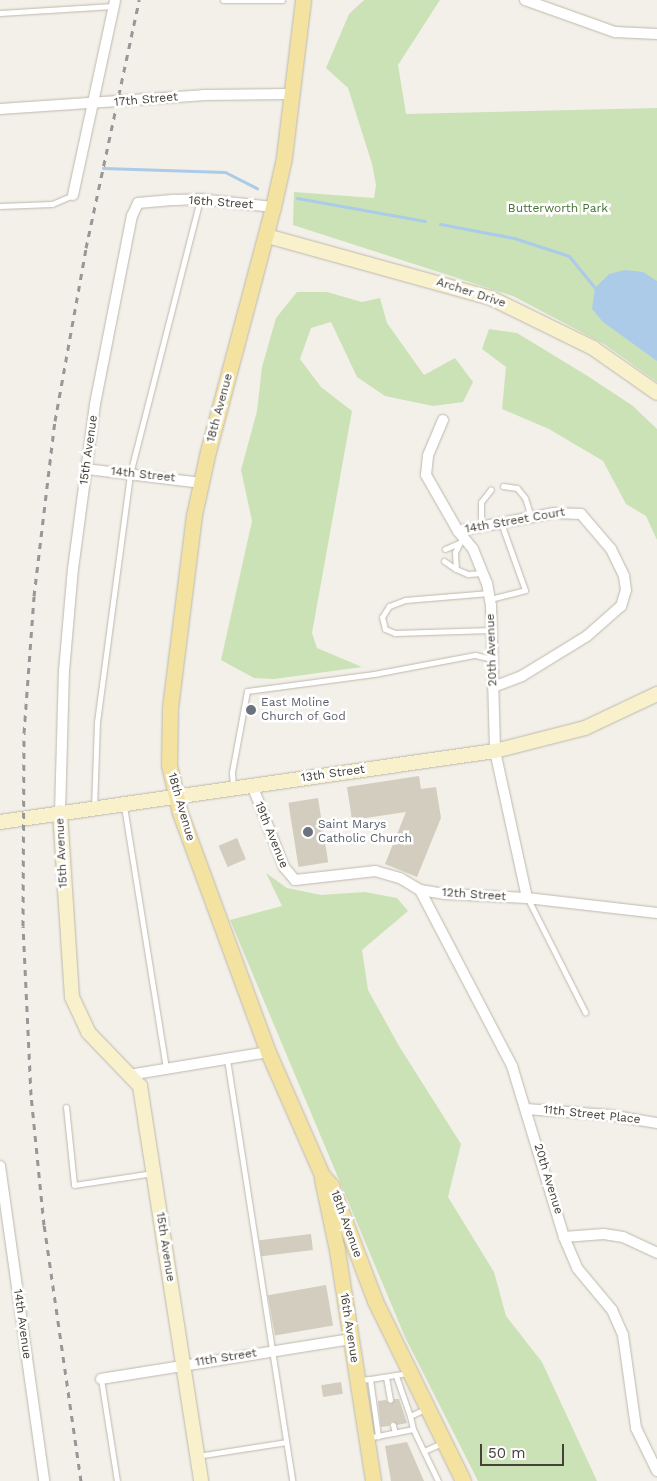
<!DOCTYPE html>
<style>
body{margin:0}
#map{position:relative;width:657px;height:1481px;overflow:hidden;background:#f3f0e9;font-family:"Work Sans",sans-serif}
div>[style]{position:absolute}
[style*='--x']{left:calc(var(--x)*1px);top:calc(var(--y)*1px);width:calc(var(--w)*1px);rotate:calc(var(--a)*1deg)}
.green>*{inset:0;background:#cbe2b6}
.water>*{inset:0;background:#abcbe9}
.stream>*{height:3px;margin:-1.5px;padding:0 1.5px;transform-origin:1.5px;border-radius:1.5px;background:#abcbe9}
.building>*{inset:0;background:#d3cdbf;transform-origin:0 0}
.roads{filter:drop-shadow(0 0 1px #bdb8ac) drop-shadow(0 0 1px #bdb8ac)}
.lane>*{height:5px;margin:-2.5px;padding:0 2.5px;transform-origin:2.5px;border-radius:2.5px;background:#fff}
.street>*{height:10px;margin:-5px;padding:0 5px;transform-origin:5px;border-radius:5px;background:#fff}
.secondary>*{height:14px;margin:-7px;padding:0 7px;transform-origin:7px;border-radius:7px;background:#f9f1cc}
.primary>*{height:15px;margin:-7.5px;padding:0 7.5px;transform-origin:7.5px;border-radius:7.5px;background:#f4e2a1}
.rail>*{height:3px;margin-top:-1.5px;transform-origin:0;background:repeating-linear-gradient(90deg,#979797 0 6px,transparent 0 12px)}
.dots>*{width:14px;height:14px;translate:-50% -50%;box-sizing:border-box;border:2px solid #fff;border-radius:50%}
span{translate:-50% -50%;white-space:nowrap;text-align:center;line-height:1.15;-webkit-text-stroke:5px #fff;paint-order:stroke}
.street-label{font-size:12px;color:#454138}
.park-label{font-size:12px;color:#457131}
.worship-label{font-size:12px;color:#5b616d}
.left{translate:0 -50%;text-align:left}
.scale{position:absolute;left:480px;top:1444px;width:84px;height:22px;box-sizing:border-box;border:2px solid #454138;border-top:0;padding-left:6px;font-size:15px;line-height:18px;white-space:nowrap;color:#454138;-webkit-text-stroke:4px #fff;paint-order:stroke}
</style>
<div id="map">
<div class="green">
<i style="clip-path:polygon(364px 0,440px 0,398px 65px,406px 114px,657px 108px,657px 382px,604px 344px,513px 296px,293px 225px,294px 192px,374px 198px,376px 185px,372px 164px,348px 88px,326px 68px,349px 14px)"></i>
<i style="clip-path:polygon(297px 292px,327px 292px,362px 302px,380px 298px,387px 323px,424px 375px,455px 358px,473px 382px,463px 402px,433px 406px,385px 396px,357px 377px,331px 322px,311px 328px,300px 359px,321px 387px,352px 411px,312px 633px,317px 648px,362px 667px,274px 679px,254px 678px,221px 660px,252px 521px,241px 470px,257px 411px,262px 367px,276px 318px)"></i>
<i style="clip-path:polygon(489px 329px,517px 333px,586px 375px,633px 406px,657px 429px,657px 540px,646px 516px,626px 504px,603px 461px,549px 429px,502px 409px,506px 367px,482px 349px)"></i>
<i style="clip-path:polygon(266px 873px,287px 888px,321px 895px,365px 892px,397px 898px,408px 911px,362px 950px,368px 990px,399px 1046px,461px 1144px,448px 1197px,494px 1272px,506px 1316px,542px 1362px,597px 1481px,478px 1481px,405px 1337px,230px 920px,282px 906px)"></i>
</div>
<div class="water">
<i style="clip-path:polygon(625px 270px,643px 272px,657px 281px,657px 361px,603px 322px,592px 309px,595px 288px,609px 274px)"></i>
</div>
<div class="stream">
<i style="--x:103;--y:168;--w:122;--a:1.9"></i>
<i style="--x:225;--y:172;--w:36;--a:27"></i>
<i style="--x:297;--y:198;--w:130;--a:10.2"></i>
<i style="--x:440;--y:224;--w:75;--a:10.7"></i>
<i style="--x:514;--y:238;--w:58;--a:18.1"></i>
<i style="--x:569;--y:256;--w:41;--a:50.9"></i>
</div>
<div class="building">
<i style="clip-path:polygon(419px 776px,421px 789px,436px 787px,441px 818px,417px 877px,385px 864px,406px 812px,352px 820px,347px 787px)"></i>
<i style="left:318px;top:798px;width:65px;height:30px;rotate:81deg"></i>
<i style="left:237px;top:838px;width:23px;height:20px;rotate:67deg"></i>
<i style="left:311px;top:1234px;width:16px;height:52px;rotate:83deg"></i>
<i style="left:326px;top:1285px;width:41px;height:59px;rotate:80deg"></i>
<i style="left:341px;top:1382px;width:12px;height:20px;rotate:81deg"></i>
<i style="clip-path:polygon(394px 1399px,399px 1399px,407px 1423px,397px 1425px,392px 1421px,389px 1426px,381px 1427px,378px 1401px,386px 1400px,390px 1404px)"></i>
<i style="clip-path:polygon(407px 1442px,424px 1481px,391px 1481px,385px 1446px)"></i>
</div>
<div class="roads">
<div class="lane">
<i style="--x:223;--y:0;--w:59;--a:0"></i>
<i style="--x:0;--y:13;--w:113;--a:-3.5"></i>
<i style="--x:0;--y:206;--w:52;--a:-2.2"></i>
<i style="--x:52;--y:204;--w:23;--a:-23"></i>
<i style="--x:503;--y:486;--w:14;--a:8"></i>
<i style="--x:517;--y:488;--w:13;--a:51"></i>
<i style="--x:525;--y:498;--w:20;--a:72"></i>
<i style="--x:481;--y:525;--w:23;--a:-90"></i>
<i style="--x:481;--y:502;--w:16;--a:-52"></i>
<i style="--x:463;--y:537;--w:17;--a:118"></i>
<i style="--x:455;--y:552;--w:17;--a:87"></i>
<i style="--x:456;--y:569;--w:13;--a:23"></i>
<i style="--x:468;--y:574;--w:15;--a:-4"></i>
<i style="--x:445;--y:549;--w:15;--a:-23"></i>
<i style="--x:444;--y:561;--w:14;--a:34"></i>
<i style="--x:489;--y:593;--w:84;--a:175.2"></i>
<i style="--x:405;--y:600;--w:17;--a:159"></i>
<i style="--x:389;--y:606;--w:13;--a:122"></i>
<i style="--x:382;--y:617;--w:12;--a:76"></i>
<i style="--x:385;--y:629;--w:11;--a:22"></i>
<i style="--x:395;--y:633;--w:96;--a:-1.8"></i>
<i style="--x:490;--y:599;--w:36;--a:-14"></i>
<i style="--x:525;--y:590;--w:71;--a:-109.7"></i>
<i style="--x:233;--y:787;--w:15;--a:-94"></i>
<i style="--x:232;--y:772;--w:82;--a:-79.5"></i>
<i style="--x:247;--y:691;--w:128;--a:-7.6"></i>
<i style="--x:374;--y:674;--w:103;--a:-10.7"></i>
<i style="--x:475;--y:655;--w:17;--a:13"></i>
<i style="--x:124;--y:806;--w:265;--a:80.9"></i>
<i style="--x:94;--y:808;--w:86;--a:-88"></i>
<i style="--x:97;--y:722;--w:250;--a:-82.4"></i>
<i style="--x:130;--y:474;--w:284;--a:-75.7"></i>
<i style="--x:528;--y:899;--w:127;--a:63.2"></i>
<i style="--x:227;--y:1059;--w:427;--a:81.2"></i>
<i style="--x:66;--y:1107;--w:78;--a:84.1"></i>
<i style="--x:74;--y:1185;--w:80;--a:-8.6"></i>
<i style="--x:396;--y:1376;--w:42;--a:70.7"></i>
<i style="--x:386;--y:1377;--w:23;--a:80"></i>
<i style="--x:101;--y:1379;--w:103;--a:81.1"></i>
<i style="--x:370;--y:1379;--w:39;--a:-9"></i>
<i style="--x:360;--y:1380;--w:10;--a:-6"></i>
<i style="--x:370;--y:1379;--w:58;--a:82"></i>
<i style="--x:393;--y:1425;--w:8;--a:76"></i>
<i style="--x:413;--y:1429;--w:13;--a:-103"></i>
<i style="--x:410;--y:1416;--w:17;--a:-25"></i>
<i style="--x:367;--y:1438;--w:47;--a:-11.1"></i>
<i style="--x:413;--y:1429;--w:58;--a:64.3"></i>
<i style="--x:424;--y:1451;--w:20;--a:-24"></i>
<i style="--x:197;--y:1456;--w:90;--a:-8.9"></i>
</div>
<div class="street">
<i style="--x:525;--y:0;--w:96;--a:19.6"></i>
<i style="--x:615;--y:32;--w:42;--a:2.7"></i>
<i style="--x:0;--y:109;--w:203;--a:-3.9"></i>
<i style="--x:203;--y:95;--w:88;--a:-0.7"></i>
<i style="--x:73;--y:195;--w:199;--a:-77.8"></i>
<i style="--x:443;--y:420;--w:39;--a:113"></i>
<i style="--x:428;--y:456;--w:19;--a:96"></i>
<i style="--x:426;--y:475;--w:64;--a:60.3"></i>
<i style="--x:458;--y:531;--w:23;--a:50"></i>
<i style="--x:473;--y:549;--w:37;--a:68"></i>
<i style="--x:487;--y:583;--w:23;--a:80"></i>
<i style="--x:491;--y:606;--w:145;--a:88.4"></i>
<i style="--x:495;--y:751;--w:150;--a:77.7"></i>
<i style="--x:86;--y:469;--w:116;--a:6.9"></i>
<i style="--x:458;--y:531;--w:98;--a:-10.6"></i>
<i style="--x:554;--y:513;--w:27;--a:2"></i>
<i style="--x:581;--y:514;--w:46;--a:49.4"></i>
<i style="--x:611;--y:549;--w:30;--a:64"></i>
<i style="--x:624;--y:576;--w:14;--a:82"></i>
<i style="--x:626;--y:590;--w:17;--a:107"></i>
<i style="--x:621;--y:606;--w:45;--a:138.6"></i>
<i style="--x:587;--y:636;--w:76;--a:148.4"></i>
<i style="--x:522;--y:676;--w:31;--a:159"></i>
<i style="--x:252;--y:785;--w:88;--a:68.7"></i>
<i style="--x:284;--y:867;--w:17;--a:50"></i>
<i style="--x:295;--y:880;--w:81;--a:-6.4"></i>
<i style="--x:375;--y:871;--w:26;--a:16"></i>
<i style="--x:400;--y:878;--w:23;--a:31"></i>
<i style="--x:420;--y:890;--w:26;--a:9"></i>
<i style="--x:446;--y:894;--w:81;--a:2.8"></i>
<i style="--x:527;--y:898;--w:131;--a:6.6"></i>
<i style="--x:60;--y:812;--w:141;--a:-88.4"></i>
<i style="--x:64;--y:671;--w:102;--a:-85"></i>
<i style="--x:73;--y:569;--w:166;--a:-82.4"></i>
<i style="--x:95;--y:404;--w:192;--a:-78.9"></i>
<i style="--x:132;--y:216;--w:14;--a:-65"></i>
<i style="--x:138;--y:203;--w:37;--a:-5"></i>
<i style="--x:175;--y:200;--w:25;--a:-2"></i>
<i style="--x:200;--y:199;--w:73;--a:6.3"></i>
<i style="--x:420;--y:890;--w:199;--a:62.4"></i>
<i style="--x:512;--y:1066;--w:179;--a:73.1"></i>
<i style="--x:564;--y:1237;--w:34;--a:67"></i>
<i style="--x:577;--y:1268;--w:55;--a:50.2"></i>
<i style="--x:612;--y:1310;--w:27;--a:66"></i>
<i style="--x:623;--y:1335;--w:94;--a:82"></i>
<i style="--x:636;--y:1428;--w:48;--a:64"></i>
<i style="--x:129;--y:1075;--w:141;--a:-9.4"></i>
<i style="--x:526;--y:1109;--w:83;--a:4.1"></i>
<i style="--x:609;--y:1115;--w:49;--a:9.5"></i>
<i style="--x:0;--y:1166;--w:318;--a:82"></i>
<i style="--x:564;--y:1237;--w:40;--a:-4.3"></i>
<i style="--x:604;--y:1234;--w:19;--a:9"></i>
<i style="--x:623;--y:1237;--w:38;--a:25"></i>
<i style="--x:101;--y:1379;--w:253;--a:-9.1"></i>
</div>
<div class="secondary">
<i style="--x:267;--y:236;--w:232;--a:15.5"></i>
<i style="--x:491;--y:298;--w:114;--a:26.1"></i>
<i style="--x:593;--y:348;--w:78;--a:35.1"></i>
<i style="--x:60;--y:812;--w:185;--a:86.3"></i>
<i style="--x:72;--y:997;--w:38;--a:65"></i>
<i style="--x:88;--y:1032;--w:75;--a:46.1"></i>
<i style="--x:140;--y:1086;--w:400;--a:81.2"></i>
<i style="--x:0;--y:822;--w:500;--a:-8.16"></i>
<i style="--x:495;--y:751;--w:93;--a:-14.3"></i>
<i style="--x:585;--y:728;--w:80;--a:-25.3"></i>
</div>
<div class="primary">
<i style="--x:303;--y:0;--w:159;--a:96.9"></i>
<i style="--x:284;--y:158;--w:50;--a:102.7"></i>
<i style="--x:273;--y:207;--w:253;--a:104.9"></i>
<i style="--x:208;--y:451;--w:66;--a:102.3"></i>
<i style="--x:194;--y:515;--w:195;--a:97.1"></i>
<i style="--x:170;--y:709;--w:56;--a:91"></i>
<i style="--x:169;--y:765;--w:49;--a:77.1"></i>
<i style="--x:180;--y:813;--w:255;--a:69.8"></i>
<i style="--x:268;--y:1052;--w:134;--a:66.3"></i>
<i style="--x:322;--y:1175;--w:13;--a:48"></i>
<i style="--x:331;--y:1185;--w:124;--a:69.2"></i>
<i style="--x:375;--y:1301;--w:200;--a:63.9"></i>
<i style="--x:322;--y:1179;--w:73;--a:78.1"></i>
<i style="--x:337;--y:1250;--w:234;--a:81.1"></i>
</div>
</div>
<div class="rail">
<i style="--x:81;--y:1481;--w:259;--a:-98.2"></i>
<i style="--x:44;--y:1225;--w:131;--a:-95.7"></i>
<i style="--x:31;--y:1095;--w:169;--a:-92.7"></i>
<i style="--x:23;--y:926;--w:193;--a:-89.7"></i>
<i style="--x:24;--y:733;--w:137;--a:-85.8"></i>
<i style="--x:34;--y:596;--w:176;--a:-83.2"></i>
<i style="--x:55;--y:421;--w:176;--a:-79.8"></i>
<i style="--x:86;--y:248;--w:254;--a:-77.9"></i>
</div>
<div class="dots">
<i style="left:251px;top:710px;background:#6b7280"></i>
<i style="left:308px;top:832px;background:#6b7280"></i>
</div>
<div class="street-label">
<span style="left:146px;top:100px;rotate:-5deg">17th Street</span>
<span style="left:221px;top:203px;rotate:4deg">16th Street</span>
<span style="left:471px;top:293px;rotate:18deg">Archer Drive</span>
<span style="left:220px;top:408px;rotate:-75deg">18th Avenue</span>
<span style="left:89px;top:450px;rotate:-82deg">15th Avenue</span>
<span style="left:143px;top:475px;rotate:6deg">14th Street</span>
<span style="left:515px;top:521px;rotate:-10deg">14th Street Court</span>
<span style="left:492px;top:650px;rotate:-92deg">20th Avenue</span>
<span style="left:333px;top:774px;rotate:-8deg">13th Street</span>
<span style="left:181px;top:807px;rotate:74deg">18th Avenue</span>
<span style="left:271px;top:835px;rotate:68deg">19th Avenue</span>
<span style="left:62px;top:853px;rotate:-93deg">15th Avenue</span>
<span style="left:474px;top:895px;rotate:4deg">12th Street</span>
<span style="left:592px;top:1115px;rotate:6deg">11th Street Place</span>
<span style="left:548px;top:1179px;rotate:73deg">20th Avenue</span>
<span style="left:346px;top:1224px;rotate:70deg">18th Avenue</span>
<span style="left:165px;top:1247px;rotate:81deg">15th Avenue</span>
<span style="left:22px;top:1324px;rotate:82deg">14th Avenue</span>
<span style="left:349px;top:1328px;rotate:81deg">16th Avenue</span>
<span style="left:226px;top:1358px;rotate:-9deg">11th Street</span>
</div>
<div class="park-label">
<span style="left:558px;top:209px">Butterworth Park</span>
</div>
<div class="worship-label">
<span class="left" style="left:261px;top:710px">East Moline<br>Church of God</span>
<span class="left" style="left:318px;top:832px">Saint Marys<br>Catholic Church</span>
</div>
<div class="scale">50 m</div>
</div>
